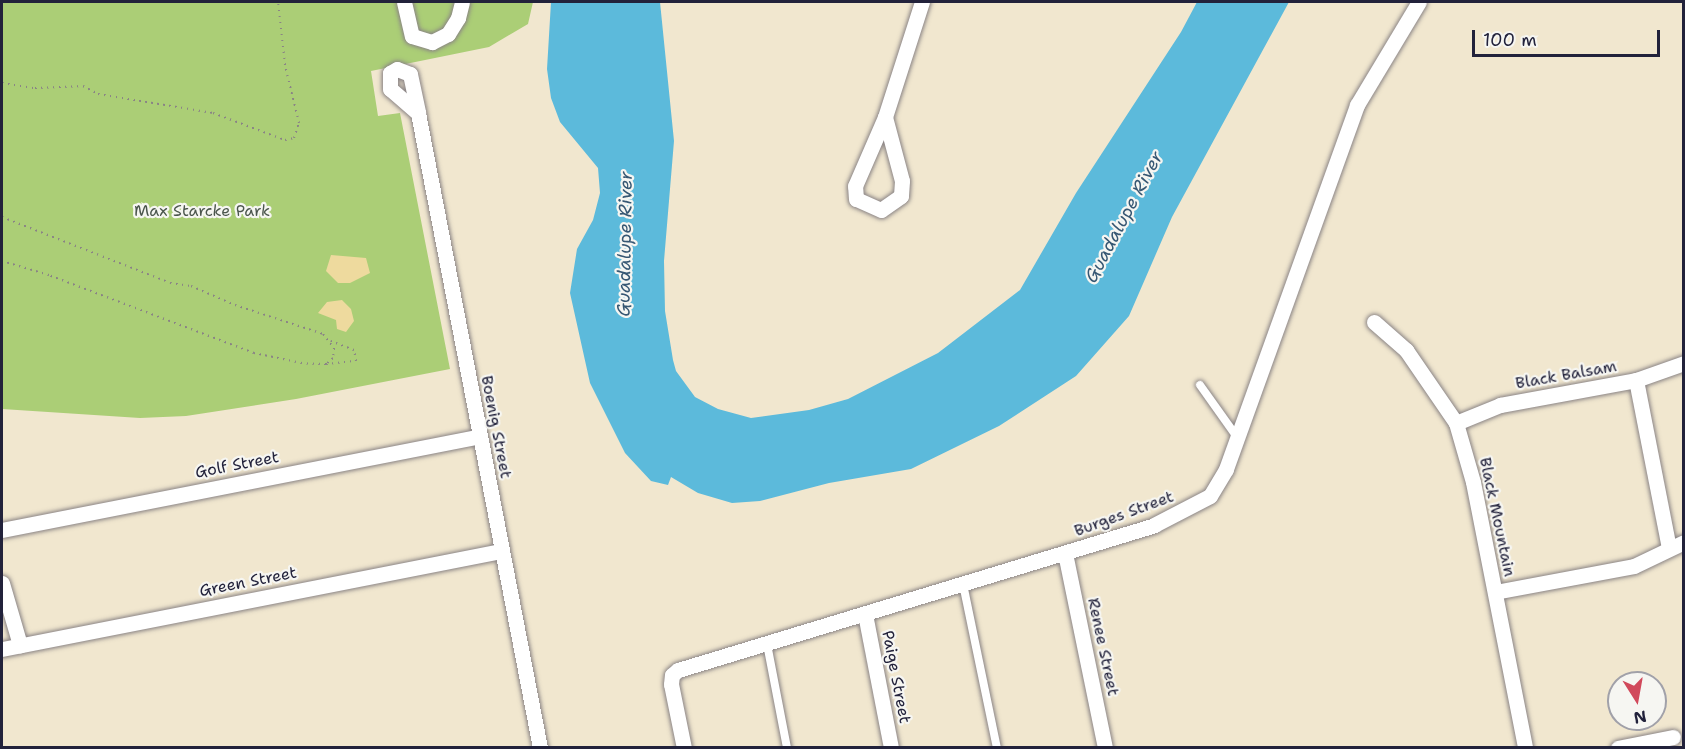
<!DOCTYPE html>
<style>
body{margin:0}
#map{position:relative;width:1685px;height:749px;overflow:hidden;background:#f1e7cf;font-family:"Shantell Sans",sans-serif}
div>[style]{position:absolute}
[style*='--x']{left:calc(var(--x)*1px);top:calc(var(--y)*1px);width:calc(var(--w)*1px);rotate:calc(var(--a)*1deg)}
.green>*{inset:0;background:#abce76}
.sand>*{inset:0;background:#eeda9e}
.water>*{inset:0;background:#5cbadb}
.path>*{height:2px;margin-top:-1px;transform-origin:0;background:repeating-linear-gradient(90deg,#8a8485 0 1.5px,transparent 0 6px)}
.roads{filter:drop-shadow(0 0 2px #8a8485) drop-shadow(0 0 2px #8a8485)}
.lane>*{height:8px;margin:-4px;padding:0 4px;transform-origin:4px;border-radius:4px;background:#fff}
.street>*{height:15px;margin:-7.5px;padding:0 7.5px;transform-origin:7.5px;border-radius:7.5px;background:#fff}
span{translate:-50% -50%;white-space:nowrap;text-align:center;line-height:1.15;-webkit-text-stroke:4.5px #f6f6f2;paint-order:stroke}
.park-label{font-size:16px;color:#4b564d}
.street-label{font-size:16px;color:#22223b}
.water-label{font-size:18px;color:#365773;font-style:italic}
.frame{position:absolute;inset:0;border:3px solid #22223b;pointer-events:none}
.north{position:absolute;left:1607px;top:671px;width:60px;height:60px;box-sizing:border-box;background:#f6f6f2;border:2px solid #a1a1a9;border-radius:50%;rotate:169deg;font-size:16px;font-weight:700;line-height:24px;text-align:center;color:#22223b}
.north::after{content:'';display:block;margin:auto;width:21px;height:27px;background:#d1495b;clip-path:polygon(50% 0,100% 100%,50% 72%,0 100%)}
.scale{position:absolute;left:1472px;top:30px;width:188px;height:27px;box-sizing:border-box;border:3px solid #22223b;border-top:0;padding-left:8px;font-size:18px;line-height:21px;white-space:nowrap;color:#22223b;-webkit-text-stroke:4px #f6f6f2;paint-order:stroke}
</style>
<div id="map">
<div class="green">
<i style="clip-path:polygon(2px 2px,533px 2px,528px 24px,489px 47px,371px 71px,378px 116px,400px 113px,450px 369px,296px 399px,186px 416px,140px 418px,2px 409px)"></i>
</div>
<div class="sand">
<i style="clip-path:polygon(331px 255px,366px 258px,370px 273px,350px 283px,338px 283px,326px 271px)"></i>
<i style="clip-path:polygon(342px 300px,351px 309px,354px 321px,346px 332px,337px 329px,336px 320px,318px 313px,327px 302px)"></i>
</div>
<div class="water">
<i style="clip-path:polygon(551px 2px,660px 2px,674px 141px,664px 261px,665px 311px,673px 360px,676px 371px,695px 397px,718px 409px,751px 418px,809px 410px,848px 399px,938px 353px,1020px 290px,1076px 193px,1181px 32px,1197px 2px,1289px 2px,1172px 217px,1129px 316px,1076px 376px,999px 426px,911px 469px,829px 483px,760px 501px,732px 503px,698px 493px,671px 477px,668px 485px,651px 481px,625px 453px,590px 383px,570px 293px,577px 249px,593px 220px,600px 193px,598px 168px,560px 122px,551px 98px,547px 69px)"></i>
</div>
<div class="path">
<i style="--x:2;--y:83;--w:33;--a:9"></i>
<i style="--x:35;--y:88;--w:48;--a:-2.4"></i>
<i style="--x:83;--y:86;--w:17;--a:28"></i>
<i style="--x:98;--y:94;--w:117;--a:9.4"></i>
<i style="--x:213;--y:113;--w:77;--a:20.6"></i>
<i style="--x:285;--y:140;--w:9;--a:-13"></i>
<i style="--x:294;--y:138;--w:16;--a:-72"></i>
<i style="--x:299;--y:123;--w:60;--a:-103.6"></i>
<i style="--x:285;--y:65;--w:63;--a:-96.3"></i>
<i style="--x:2;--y:217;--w:180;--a:21.4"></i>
<i style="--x:170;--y:283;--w:21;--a:8"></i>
<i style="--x:191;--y:286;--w:48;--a:23.4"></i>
<i style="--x:235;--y:305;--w:93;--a:18.2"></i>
<i style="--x:323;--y:334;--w:18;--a:52"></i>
<i style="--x:334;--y:348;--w:10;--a:96"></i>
<i style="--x:333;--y:358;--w:9;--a:139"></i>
<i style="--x:326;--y:364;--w:24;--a:-178"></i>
<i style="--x:302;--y:363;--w:49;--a:-168.2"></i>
<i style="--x:254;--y:353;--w:219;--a:-159.2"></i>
<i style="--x:49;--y:275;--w:49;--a:-163.4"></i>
<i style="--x:326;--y:364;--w:30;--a:-6"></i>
<i style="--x:356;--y:361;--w:11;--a:-100"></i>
<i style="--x:354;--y:350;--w:25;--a:-159"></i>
</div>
<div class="roads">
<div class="lane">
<i style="--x:1200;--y:385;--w:64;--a:54.6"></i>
<i style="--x:963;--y:584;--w:167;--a:78.3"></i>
<i style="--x:767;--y:644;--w:106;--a:79.1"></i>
</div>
<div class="street">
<i style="--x:404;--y:2;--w:35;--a:77"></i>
<i style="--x:412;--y:36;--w:21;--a:17"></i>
<i style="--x:432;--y:42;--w:18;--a:-27"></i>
<i style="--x:448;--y:34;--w:19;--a:-58"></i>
<i style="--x:458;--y:18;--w:16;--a:-76"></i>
<i style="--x:397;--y:69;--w:14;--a:21"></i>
<i style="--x:410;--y:74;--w:40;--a:78"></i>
<i style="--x:418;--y:113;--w:37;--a:-139"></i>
<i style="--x:390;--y:89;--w:16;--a:-90"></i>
<i style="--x:390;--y:73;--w:8;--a:-30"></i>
<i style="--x:418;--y:113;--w:647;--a:79.12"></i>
<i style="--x:885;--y:117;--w:66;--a:75.1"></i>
<i style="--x:902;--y:181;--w:15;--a:94"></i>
<i style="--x:901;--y:196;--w:24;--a:145"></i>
<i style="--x:881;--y:210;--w:27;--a:-156"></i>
<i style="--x:856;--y:199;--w:13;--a:-94"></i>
<i style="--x:855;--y:186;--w:75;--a:-66.5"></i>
<i style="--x:885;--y:117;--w:121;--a:-72.2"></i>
<i style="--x:1374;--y:322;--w:43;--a:41.2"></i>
<i style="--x:1406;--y:350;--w:88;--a:55.6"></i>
<i style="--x:1456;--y:423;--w:61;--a:73.9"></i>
<i style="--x:1473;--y:482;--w:271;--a:78.9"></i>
<i style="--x:1636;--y:380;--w:171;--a:78.9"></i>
<i style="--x:1456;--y:423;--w:48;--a:-22.2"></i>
<i style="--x:1500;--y:405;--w:138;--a:-10.4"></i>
<i style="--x:1636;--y:380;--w:51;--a:-19.5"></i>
<i style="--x:2;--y:530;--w:486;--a:-11.1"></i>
<i style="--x:1065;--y:553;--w:199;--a:78.4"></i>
<i style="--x:2;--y:583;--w:65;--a:73.8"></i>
<i style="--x:1495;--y:592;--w:141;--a:-10.6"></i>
<i style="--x:1634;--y:566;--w:55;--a:-25.6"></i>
<i style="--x:865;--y:614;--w:136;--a:79"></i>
<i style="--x:2;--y:649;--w:509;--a:-11.11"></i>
<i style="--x:684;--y:748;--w:65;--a:-101.5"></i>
<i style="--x:671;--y:684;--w:9;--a:-84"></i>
<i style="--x:672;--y:675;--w:8;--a:-40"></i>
<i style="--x:678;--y:670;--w:498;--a:-16.9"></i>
<i style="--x:1154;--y:525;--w:63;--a:-27.4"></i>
<i style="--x:1210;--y:496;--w:31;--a:-59"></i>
<i style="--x:1226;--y:469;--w:387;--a:-70.2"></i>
<i style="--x:1357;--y:105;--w:120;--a:-59"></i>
<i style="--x:1618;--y:748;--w:56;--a:-11.3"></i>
</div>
</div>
<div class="park-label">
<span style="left:202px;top:211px">Max Starcke Park</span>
</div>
<div class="street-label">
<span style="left:1566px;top:375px;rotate:-10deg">Black Balsam</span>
<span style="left:496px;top:427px;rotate:79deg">Boenig Street</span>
<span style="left:237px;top:465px;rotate:-11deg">Golf Street</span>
<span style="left:1124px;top:514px;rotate:-20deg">Burges Street</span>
<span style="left:1497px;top:517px;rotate:78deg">Black Mountain</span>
<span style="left:248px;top:582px;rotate:-11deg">Green Street</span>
<span style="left:1103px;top:647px;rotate:78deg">Renee Street</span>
<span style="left:896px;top:677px;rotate:79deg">Paige Street</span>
</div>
<div class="water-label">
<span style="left:1124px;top:217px;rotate:-62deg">Guadalupe River</span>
<span style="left:625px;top:244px;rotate:-89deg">Guadalupe River</span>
</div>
<div class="frame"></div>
<div class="north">N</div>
<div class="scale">100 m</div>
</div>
